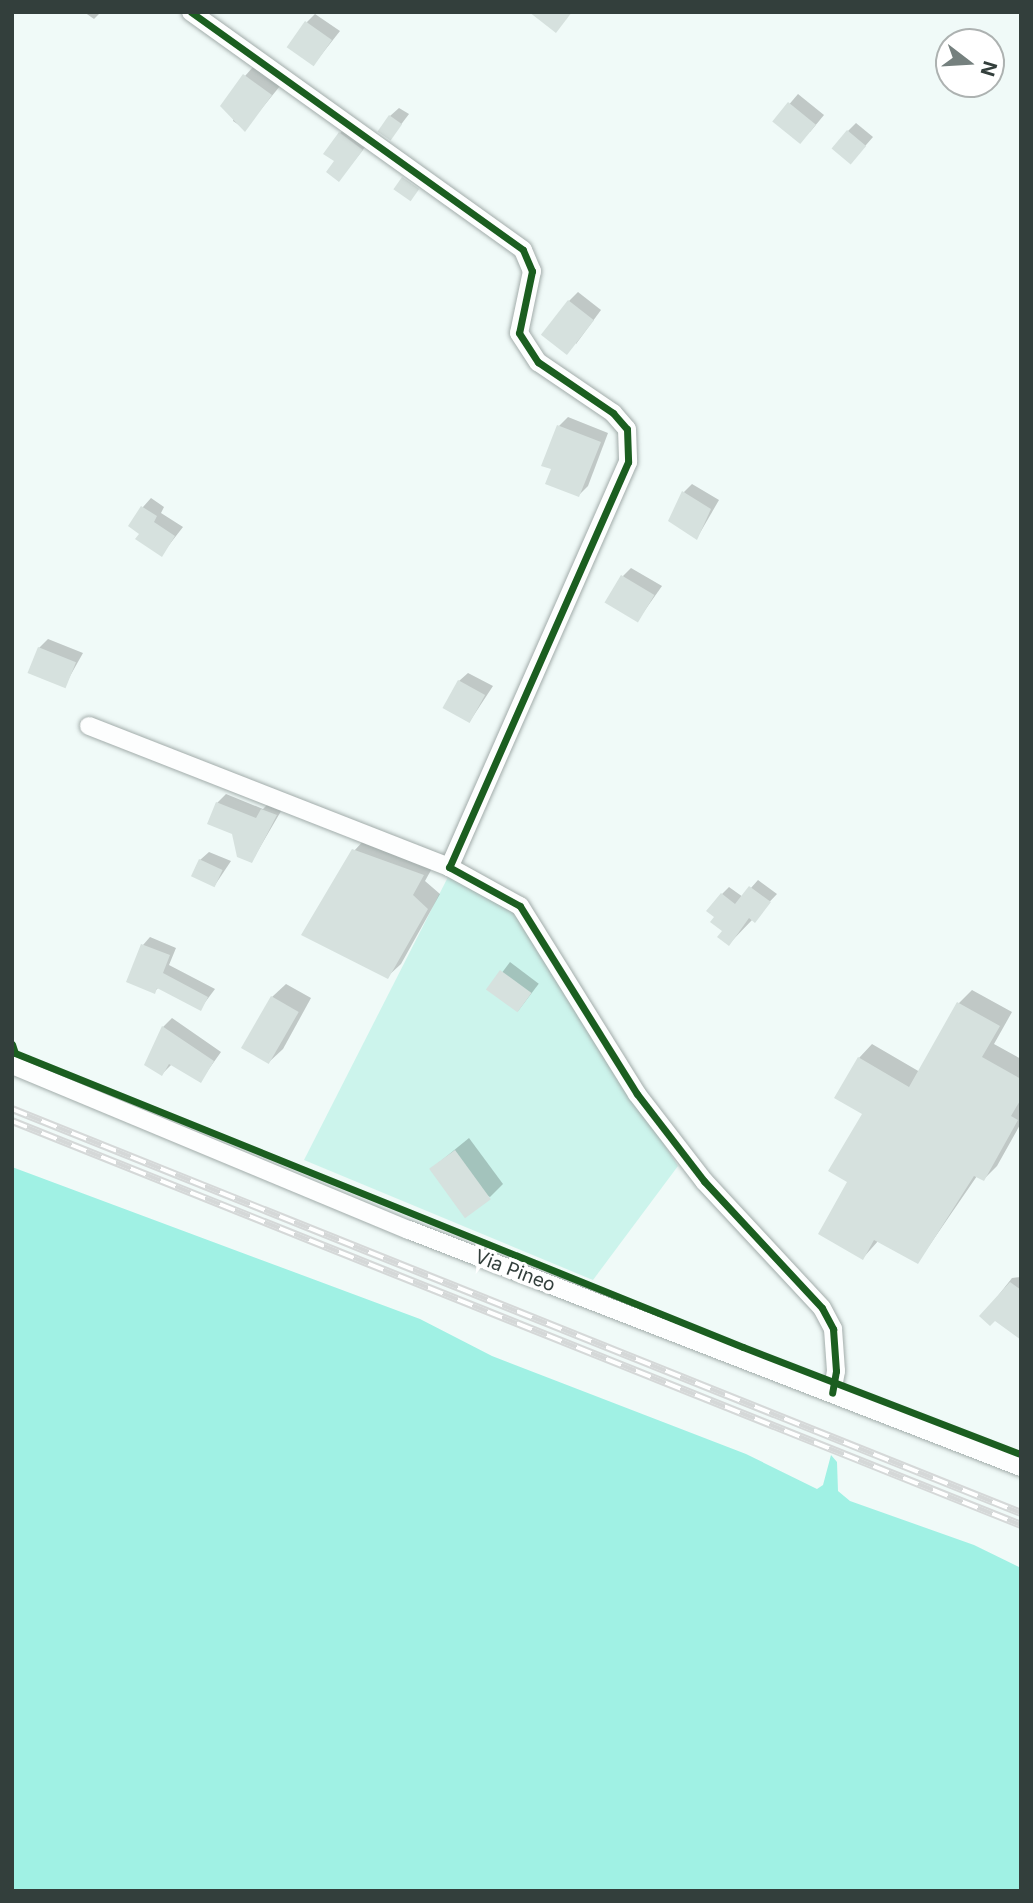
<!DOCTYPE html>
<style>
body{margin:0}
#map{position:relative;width:1033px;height:1903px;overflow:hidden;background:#f0faf8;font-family:Inter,sans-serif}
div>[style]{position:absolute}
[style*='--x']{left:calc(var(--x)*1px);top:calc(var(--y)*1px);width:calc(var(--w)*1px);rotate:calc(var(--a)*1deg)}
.green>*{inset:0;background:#ccf4ec}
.water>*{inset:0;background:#a0f1e4}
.shadow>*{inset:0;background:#0003;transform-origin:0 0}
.building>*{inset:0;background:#d6e1de;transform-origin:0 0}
.roads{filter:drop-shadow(0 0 2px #a2acaa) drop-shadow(0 0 2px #a2acaa)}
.minor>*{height:18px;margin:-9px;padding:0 9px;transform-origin:9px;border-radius:9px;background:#fdfefe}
.rail>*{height:8px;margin-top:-4px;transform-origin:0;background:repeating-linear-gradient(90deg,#fff 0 16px,#d5d8d8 0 32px);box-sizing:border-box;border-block:2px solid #d5d8d8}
.cycleway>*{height:7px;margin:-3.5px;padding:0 3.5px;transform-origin:3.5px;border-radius:3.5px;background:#1b5e20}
span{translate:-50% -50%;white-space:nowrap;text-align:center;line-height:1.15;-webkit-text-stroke:7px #fff;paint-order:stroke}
.street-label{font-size:19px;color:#333f3c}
.frame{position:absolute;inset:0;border:14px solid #333f3c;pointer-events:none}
.north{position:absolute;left:935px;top:28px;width:70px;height:70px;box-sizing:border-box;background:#fff;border:2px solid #adb2b1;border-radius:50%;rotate:107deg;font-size:19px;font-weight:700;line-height:28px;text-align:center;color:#333f3c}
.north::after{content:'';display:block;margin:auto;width:24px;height:32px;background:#75807e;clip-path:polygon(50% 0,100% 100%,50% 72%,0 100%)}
</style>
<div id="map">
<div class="green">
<i style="clip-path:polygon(448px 877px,503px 903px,524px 924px,678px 1166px,593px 1280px,304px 1160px)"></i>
</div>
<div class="water">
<i style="clip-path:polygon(12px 1167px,420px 1319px,492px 1356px,746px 1454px,817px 1489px,823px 1485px,831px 1455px,837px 1462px,838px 1491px,850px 1501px,974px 1545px,1021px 1568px,1021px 1891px,12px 1891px)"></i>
</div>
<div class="shadow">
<i style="clip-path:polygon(84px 12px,101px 12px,94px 19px)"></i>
<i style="clip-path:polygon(315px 14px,340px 31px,314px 64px,307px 22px)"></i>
<i style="clip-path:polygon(253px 67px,280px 86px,245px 129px,233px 121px,245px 76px)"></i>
<i style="clip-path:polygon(798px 94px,824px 115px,810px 132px,775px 121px)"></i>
<i style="clip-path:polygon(399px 108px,409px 114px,390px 139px,390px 116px)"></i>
<i style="clip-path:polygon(856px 123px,873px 137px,859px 153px,848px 131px)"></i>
<i style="clip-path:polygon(348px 126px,370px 141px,339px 180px,336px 161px,340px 133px)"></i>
<i style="clip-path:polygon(578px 292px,601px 310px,576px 344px,569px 301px)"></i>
<i style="clip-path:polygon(568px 417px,608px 433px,588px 486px,579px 495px,553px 468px,559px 426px)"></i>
<i style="clip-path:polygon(692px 484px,719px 500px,697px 538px,684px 492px)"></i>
<i style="clip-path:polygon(151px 498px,164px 507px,161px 513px,183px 527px,162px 554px,141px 533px,143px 507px)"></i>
<i style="clip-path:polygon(631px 568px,662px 586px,638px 620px,623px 576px)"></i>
<i style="clip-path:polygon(48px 639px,83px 653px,65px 685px,39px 648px)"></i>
<i style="clip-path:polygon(468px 673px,493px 686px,470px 721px,459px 681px)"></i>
<i style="clip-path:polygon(226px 794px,263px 809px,271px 801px,284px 806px,252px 861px,217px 803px)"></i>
<i style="clip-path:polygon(367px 837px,436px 861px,425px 881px,440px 894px,401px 964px,387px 977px,354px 851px)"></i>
<i style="clip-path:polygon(209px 852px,231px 861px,215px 885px,200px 860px)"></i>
<i style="clip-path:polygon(758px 880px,777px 894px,729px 944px,722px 894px,729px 887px,743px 897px)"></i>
<i style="clip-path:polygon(150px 937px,176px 948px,169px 965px,215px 989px,200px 1009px,159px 987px,154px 992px,143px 945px)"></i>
<i style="left:510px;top:962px;width:36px;height:34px;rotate:37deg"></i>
<i style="clip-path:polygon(286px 984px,311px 998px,283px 1049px,269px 1062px,272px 997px)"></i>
<i style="clip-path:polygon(972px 990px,1012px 1012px,994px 1044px,1021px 1059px,1021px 1123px,997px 1166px,984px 1179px,977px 1176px,918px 1262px,879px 1240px,863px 1258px,850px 1182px,864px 1113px,859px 1058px,872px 1044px,920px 1072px,959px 1003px)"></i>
<i style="clip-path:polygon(172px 1018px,221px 1052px,201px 1080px,172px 1064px,162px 1074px,163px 1027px)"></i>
<i style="clip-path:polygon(469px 1138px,503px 1184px,490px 1197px,431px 1169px)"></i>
<i style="clip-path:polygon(1021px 1277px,1021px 1338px,995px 1319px,982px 1316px,1012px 1278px)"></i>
</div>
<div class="building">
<i style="clip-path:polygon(529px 12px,572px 12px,556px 33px)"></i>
<i style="left:305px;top:21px;width:33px;height:32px;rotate:35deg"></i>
<i style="clip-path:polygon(243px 74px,272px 95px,245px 132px,220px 106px)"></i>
<i style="left:788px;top:102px;width:36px;height:25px;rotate:39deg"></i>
<i style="left:389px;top:115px;width:16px;height:20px;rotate:35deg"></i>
<i style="left:847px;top:130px;width:25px;height:24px;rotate:40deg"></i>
<i style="clip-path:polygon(339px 132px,363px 150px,339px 182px,326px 172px,334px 161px,323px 154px)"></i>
<i style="left:402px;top:177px;width:21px;height:15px;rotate:35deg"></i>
<i style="left:568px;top:300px;width:33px;height:44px;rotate:38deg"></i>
<i style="clip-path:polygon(557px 425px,601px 442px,579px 497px,545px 484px,551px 469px,541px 466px)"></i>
<i style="clip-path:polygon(682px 491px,711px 509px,697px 540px,668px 521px)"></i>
<i style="clip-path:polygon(141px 506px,157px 516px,154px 522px,175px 536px,162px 557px,135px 539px,139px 534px,128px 526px)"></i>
<i style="left:621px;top:575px;width:39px;height:32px;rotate:31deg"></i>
<i style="left:38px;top:647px;width:41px;height:28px;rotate:22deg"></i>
<i style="left:458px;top:680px;width:31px;height:32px;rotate:29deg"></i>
<i style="clip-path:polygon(216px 802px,256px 818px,261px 809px,277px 815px,252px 863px,237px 857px,232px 834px,207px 824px)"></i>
<i style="clip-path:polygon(352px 849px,424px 875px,413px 895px,428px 909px,388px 979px,301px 935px)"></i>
<i style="left:199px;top:859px;width:26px;height:19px;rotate:25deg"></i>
<i style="clip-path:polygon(749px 886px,771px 902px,755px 923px,749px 918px,729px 946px,717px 937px,722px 931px,710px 922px,714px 917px,706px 911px,721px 893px,735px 904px)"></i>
<i style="clip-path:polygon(141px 944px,170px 955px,163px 973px,208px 997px,201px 1011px,157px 988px,155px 994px,126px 982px)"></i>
<i style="left:500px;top:970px;width:39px;height:24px;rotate:36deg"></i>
<i style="left:271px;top:996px;width:32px;height:60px;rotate:30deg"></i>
<i style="clip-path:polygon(957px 1002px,1000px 1026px,982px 1057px,1021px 1079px,1021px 1099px,1011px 1116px,1018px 1120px,984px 1181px,974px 1176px,918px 1264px,874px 1240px,863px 1260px,818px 1234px,847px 1182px,828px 1171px,862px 1114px,834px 1098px,858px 1057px,909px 1087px)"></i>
<i style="clip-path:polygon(162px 1026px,214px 1061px,201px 1083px,169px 1064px,162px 1076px,144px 1065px)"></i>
<i style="left:455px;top:1150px;width:61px;height:32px;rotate:54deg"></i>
<i style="clip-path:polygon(1010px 1282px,1021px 1290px,1021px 1340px,995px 1321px,990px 1326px,979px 1316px)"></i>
</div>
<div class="roads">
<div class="minor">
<i style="--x:191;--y:12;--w:408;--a:35.6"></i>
<i style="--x:523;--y:250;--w:23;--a:67"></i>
<i style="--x:532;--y:271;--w:63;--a:101.8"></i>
<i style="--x:519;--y:333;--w:35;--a:57"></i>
<i style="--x:538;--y:362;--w:91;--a:34.2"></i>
<i style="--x:613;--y:413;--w:21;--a:49"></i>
<i style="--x:627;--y:429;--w:33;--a:88"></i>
<i style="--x:628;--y:462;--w:443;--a:113.8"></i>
<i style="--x:449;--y:867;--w:81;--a:28.8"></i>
<i style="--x:520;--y:906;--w:221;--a:58.1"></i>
<i style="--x:637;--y:1094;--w:110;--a:52.4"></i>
<i style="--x:704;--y:1181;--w:173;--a:47.1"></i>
<i style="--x:822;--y:1308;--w:24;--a:62"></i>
<i style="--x:833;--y:1329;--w:42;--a:85.9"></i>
<i style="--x:836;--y:1371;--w:22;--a:100"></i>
<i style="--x:89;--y:726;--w:387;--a:21.4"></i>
<i style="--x:12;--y:1065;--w:430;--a:22.6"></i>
<i style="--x:409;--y:1230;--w:656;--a:21.17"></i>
</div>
</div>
<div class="rail">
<i style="--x:12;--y:1109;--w:1087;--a:21.82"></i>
<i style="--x:12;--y:1121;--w:1087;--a:21.82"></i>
</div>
<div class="cycleway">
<i style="--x:191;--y:12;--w:408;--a:35.6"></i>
<i style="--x:523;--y:250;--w:23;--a:67"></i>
<i style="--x:532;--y:271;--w:63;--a:101.8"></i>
<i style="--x:519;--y:333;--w:35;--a:57"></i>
<i style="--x:538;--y:362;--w:91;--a:34.2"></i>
<i style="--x:613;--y:413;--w:21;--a:49"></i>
<i style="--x:627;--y:429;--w:33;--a:88"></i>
<i style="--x:628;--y:462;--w:443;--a:113.8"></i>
<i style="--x:449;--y:867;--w:81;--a:28.8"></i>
<i style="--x:520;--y:906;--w:221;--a:58.1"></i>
<i style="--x:637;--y:1094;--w:110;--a:52.4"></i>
<i style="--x:704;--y:1181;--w:173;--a:47.1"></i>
<i style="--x:822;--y:1308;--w:24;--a:62"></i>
<i style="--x:833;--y:1329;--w:42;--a:85.9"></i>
<i style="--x:836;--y:1371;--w:22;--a:100"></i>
<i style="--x:12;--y:1044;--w:9;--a:72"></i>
<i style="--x:15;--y:1053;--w:785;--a:21.99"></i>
<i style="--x:743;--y:1347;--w:298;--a:21.1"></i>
</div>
<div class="street-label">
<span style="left:515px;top:1271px;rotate:21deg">Via Pineo</span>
</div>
<div class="frame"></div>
<div class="north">N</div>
</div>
